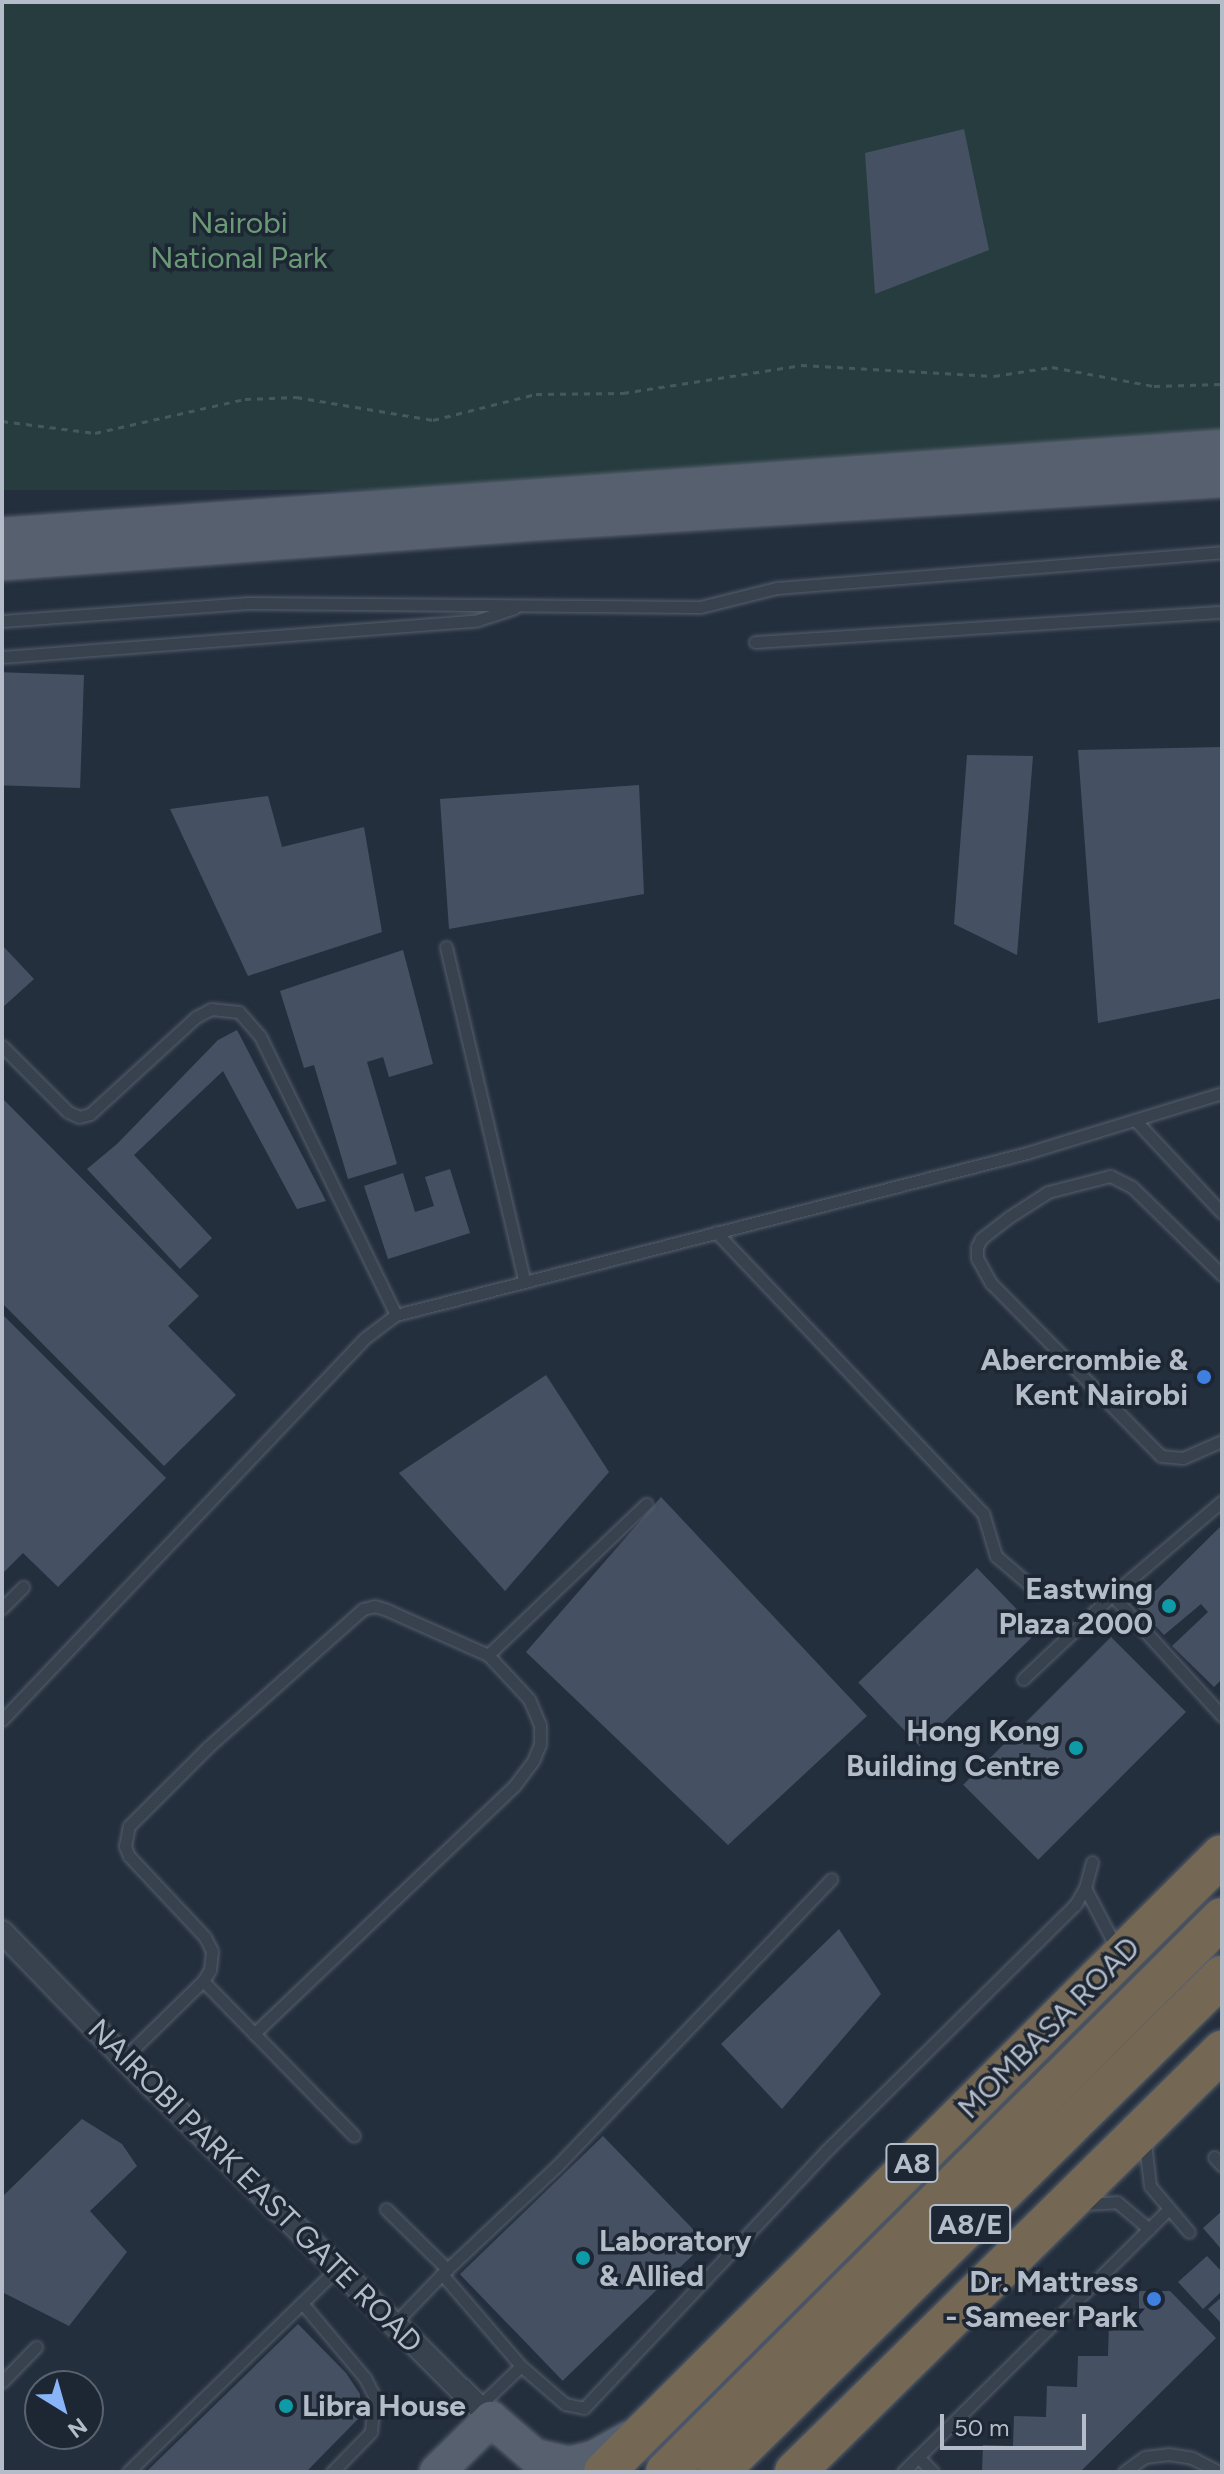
<!DOCTYPE html>
<style>
body{margin:0}
#map{position:relative;width:1224px;height:2474px;overflow:hidden;background:#242f3e;font-family:Figtree,sans-serif}
div>[style]{position:absolute}
[style*='--x']{left:calc(var(--x)*1px);top:calc(var(--y)*1px);width:calc(var(--w)*1px);rotate:calc(var(--a)*1deg)}
.green>*{inset:0;background:#263c3f;transform-origin:0 0}
.building>*{inset:0;background:#455162;transform-origin:0 0}
.path>*{height:3px;margin-top:-1.5px;transform-origin:0;background:repeating-linear-gradient(90deg,#44595c 0 6px,transparent 0 12px)}
.roads{filter:drop-shadow(0 0 2px #565f6c) drop-shadow(0 0 2px #565f6c)}
.lane>*{height:11px;margin:-5.5px;padding:0 5.5px;transform-origin:5.5px;border-radius:5.5px;background:#38414e}
.street>*{height:22px;margin:-11px;padding:0 11px;transform-origin:11px;border-radius:11px;background:#38414e}
.primary>*{height:34px;margin:-17px;padding:0 17px;transform-origin:17px;border-radius:17px;background:#56606e}
.highway>*{height:40px;margin:-20px;padding:0 20px;transform-origin:20px;border-radius:20px;background:#746855}
.dots>*{width:22px;height:22px;translate:-50% -50%;box-sizing:border-box;border:4px solid #1d2633;border-radius:50%}
span{translate:-50% -50%;white-space:nowrap;text-align:center;line-height:1.15;-webkit-text-stroke:7px #1d2633;paint-order:stroke}
.shield-label span{padding:2px 6px;background:#1d2633;border:2px solid;border-radius:6px;-webkit-text-stroke-width:0}
.shield-label{font-size:28px;color:#b4bcc9;font-weight:700}
.park-label{font-size:30px;color:#6b9a76}
.poi-label{font-size:30px;color:#b4bcc9;font-weight:700}
.right{translate:-100% -50%;text-align:right}
.left{translate:0 -50%;text-align:left}
.street-label{font-size:30px;color:#b4bcc9}
.frame{position:absolute;inset:0;border:4px solid #b4bcc9;pointer-events:none}
.north{position:absolute;left:24px;top:2370px;width:80px;height:80px;box-sizing:border-box;background:#1d2633;border:2px solid #59626f;border-radius:50%;rotate:143deg;font-size:22px;font-weight:700;line-height:32px;text-align:center;color:#b4bcc9}
.north::after{content:'';display:block;margin:auto;width:28px;height:36px;background:#8ab4f8;clip-path:polygon(50% 0,100% 100%,50% 72%,0 100%)}
.scale{position:absolute;left:940px;top:2414px;width:146px;height:36px;box-sizing:border-box;border:4px solid #b4bcc9;border-top:0;padding-left:10px;font-size:24px;line-height:28px;white-space:nowrap;color:#b4bcc9;-webkit-text-stroke:6px #1d2633;paint-order:stroke}
</style>
<div id="map">
<div class="green">
<i style="left:2px;top:2px;width:1220px;height:488px"></i>
</div>
<div class="building">
<i style="clip-path:polygon(964px 129px,989px 250px,875px 294px,865px 153px)"></i>
<i style="left:84px;top:675px;width:113px;height:82px;rotate:92deg"></i>
<i style="clip-path:polygon(1222px 747px,1222px 998px,1098px 1023px,1078px 750px)"></i>
<i style="clip-path:polygon(967px 755px,1033px 756px,1017px 955px,954px 924px)"></i>
<i style="clip-path:polygon(639px 785px,644px 894px,449px 929px,440px 799px)"></i>
<i style="clip-path:polygon(268px 796px,282px 847px,364px 827px,382px 932px,248px 976px,170px 809px)"></i>
<i style="clip-path:polygon(2px 945px,34px 979px,2px 1008px)"></i>
<i style="clip-path:polygon(403px 950px,433px 1064px,389px 1077px,383px 1057px,367px 1062px,397px 1164px,348px 1179px,314px 1065px,304px 1068px,280px 991px)"></i>
<i style="clip-path:polygon(237px 1030px,326px 1201px,297px 1209px,223px 1071px,134px 1155px,212px 1238px,180px 1269px,87px 1169px,117px 1144px,218px 1040px)"></i>
<i style="clip-path:polygon(2px 1098px,199px 1296px,168px 1326px,236px 1395px,164px 1466px,2px 1303px)"></i>
<i style="clip-path:polygon(450px 1169px,470px 1233px,388px 1259px,364px 1186px,403px 1173px,415px 1212px,434px 1206px,425px 1177px)"></i>
<i style="clip-path:polygon(2px 1314px,166px 1478px,58px 1587px,23px 1553px,2px 1574px)"></i>
<i style="clip-path:polygon(546px 1375px,609px 1472px,505px 1591px,399px 1473px)"></i>
<i style="clip-path:polygon(661px 1497px,867px 1716px,728px 1845px,526px 1652px)"></i>
<i style="clip-path:polygon(1222px 1525px,1222px 1679px,1214px 1687px,1172px 1646px,1208px 1612px,1201px 1604px,1164px 1635px,1138px 1608px)"></i>
<i style="left:977px;top:1568px;width:88px;height:165px;rotate:46deg"></i>
<i style="left:1111px;top:1637px;width:106px;height:209px;rotate:45deg"></i>
<i style="clip-path:polygon(839px 1929px,881px 1994px,782px 2109px,721px 2044px)"></i>
<i style="clip-path:polygon(82px 2119px,122px 2144px,137px 2166px,90px 2211px,127px 2252px,69px 2326px,2px 2292px,2px 2197px)"></i>
<i style="left:603px;top:2136px;width:148px;height:199px;rotate:46deg"></i>
<i style="clip-path:polygon(1222px 2211px,1222px 2250px,1203px 2228px)"></i>
<i style="clip-path:polygon(1207px 2256px,1222px 2272px,1222px 2291px,1203px 2309px,1178px 2282px)"></i>
<i style="clip-path:polygon(1139px 2291px,1170px 2291px,1216px 2338px,1080px 2472px,982px 2472px,983px 2445px,1013px 2446px,1014px 2416px,1046px 2417px,1047px 2386px,1077px 2387px,1078px 2356px,1108px 2356px,1109px 2324px,1139px 2324px)"></i>
<i style="clip-path:polygon(1222px 2297px,1222px 2324px,1208px 2309px)"></i>
<i style="clip-path:polygon(298px 2324px,346px 2373px,360px 2394px,359px 2418px,306px 2472px,146px 2472px)"></i>
</div>
<div class="path">
<i style="--x:2;--y:421;--w:94;--a:7.4"></i>
<i style="--x:95;--y:433;--w:154;--a:-12.8"></i>
<i style="--x:245;--y:399;--w:51;--a:-2.2"></i>
<i style="--x:296;--y:397;--w:139;--a:9.5"></i>
<i style="--x:433;--y:420;--w:106;--a:-14.2"></i>
<i style="--x:536;--y:394;--w:87;--a:-0.7"></i>
<i style="--x:623;--y:393;--w:180;--a:-8.9"></i>
<i style="--x:801;--y:365;--w:193;--a:3.3"></i>
<i style="--x:994;--y:376;--w:59;--a:-8.8"></i>
<i style="--x:1052;--y:367;--w:104;--a:10.6"></i>
<i style="--x:1154;--y:386;--w:68;--a:-1.7"></i>
</div>
<div class="roads">
<div class="lane">
<i style="--x:2;--y:621;--w:247;--a:-4.2"></i>
<i style="--x:248;--y:603;--w:452;--a:0.5"></i>
<i style="--x:700;--y:607;--w:79;--a:-13.9"></i>
<i style="--x:777;--y:588;--w:446;--a:-4.6"></i>
<i style="--x:755;--y:642;--w:468;--a:-3.7"></i>
<i style="--x:2;--y:657;--w:477;--a:-4.4"></i>
<i style="--x:478;--y:620;--w:38;--a:-18"></i>
<i style="--x:446;--y:947;--w:342;--a:76.8"></i>
<i style="--x:2;--y:1046;--w:93;--a:45"></i>
<i style="--x:68;--y:1112;--w:12;--a:24"></i>
<i style="--x:79;--y:1117;--w:11;--a:-15"></i>
<i style="--x:90;--y:1114;--w:144;--a:-42.5"></i>
<i style="--x:196;--y:1017;--w:17;--a:-28"></i>
<i style="--x:211;--y:1009;--w:28;--a:6"></i>
<i style="--x:239;--y:1012;--w:32;--a:49"></i>
<i style="--x:260;--y:1036;--w:310;--a:64"></i>
<i style="--x:1135;--y:1120;--w:127;--a:46.9"></i>
<i style="--x:716;--y:1232;--w:388;--a:46.5"></i>
<i style="--x:983;--y:1513;--w:45;--a:73.2"></i>
<i style="--x:996;--y:1556;--w:57;--a:40.7"></i>
<i style="--x:1222;--y:1275;--w:126;--a:-135.6"></i>
<i style="--x:1132;--y:1187;--w:25;--a:-153"></i>
<i style="--x:1110;--y:1176;--w:64;--a:165.5"></i>
<i style="--x:1048;--y:1192;--w:46;--a:147.3"></i>
<i style="--x:1009;--y:1217;--w:36;--a:142"></i>
<i style="--x:981;--y:1239;--w:9;--a:117"></i>
<i style="--x:977;--y:1247;--w:11;--a:90"></i>
<i style="--x:977;--y:1258;--w:29;--a:61"></i>
<i style="--x:991;--y:1283;--w:243;--a:45.5"></i>
<i style="--x:1161;--y:1456;--w:22;--a:5"></i>
<i style="--x:1183;--y:1458;--w:43;--a:-23.6"></i>
<i style="--x:1112;--y:1595;--w:145;--a:-40.5"></i>
<i style="--x:2;--y:1608;--w:30;--a:-45"></i>
<i style="--x:488;--y:1655;--w:219;--a:-43.7"></i>
<i style="--x:1023;--y:1679;--w:122;--a:-43.3"></i>
<i style="--x:1112;--y:1595;--w:164;--a:47.7"></i>
<i style="--x:2;--y:1720;--w:527;--a:-46.46"></i>
<i style="--x:365;--y:1338;--w:39;--a:-37"></i>
<i style="--x:396;--y:1315;--w:651;--a:-14.4"></i>
<i style="--x:1027;--y:1153;--w:204;--a:-17.1"></i>
<i style="--x:1092;--y:1862;--w:27;--a:105"></i>
<i style="--x:1085;--y:1888;--w:69;--a:62.3"></i>
<i style="--x:203;--y:1981;--w:216;--a:45.7"></i>
<i style="--x:124;--y:2058;--w:110;--a:-44.3"></i>
<i style="--x:203;--y:1981;--w:13;--a:-58"></i>
<i style="--x:210;--y:1970;--w:19;--a:-84"></i>
<i style="--x:212;--y:1951;--w:16;--a:-117"></i>
<i style="--x:205;--y:1937;--w:111;--a:-133.2"></i>
<i style="--x:129;--y:1856;--w:11;--a:-112"></i>
<i style="--x:125;--y:1846;--w:20;--a:-79"></i>
<i style="--x:129;--y:1826;--w:112;--a:-45"></i>
<i style="--x:208;--y:1747;--w:208;--a:-41.7"></i>
<i style="--x:363;--y:1609;--w:12;--a:-14"></i>
<i style="--x:375;--y:1606;--w:13;--a:18"></i>
<i style="--x:387;--y:1610;--w:111;--a:24"></i>
<i style="--x:488;--y:1655;--w:60;--a:47"></i>
<i style="--x:529;--y:1699;--w:28;--a:67"></i>
<i style="--x:540;--y:1725;--w:19;--a:90"></i>
<i style="--x:540;--y:1744;--w:18;--a:112"></i>
<i style="--x:533;--y:1761;--w:31;--a:127"></i>
<i style="--x:514;--y:1786;--w:359;--a:136.4"></i>
<i style="--x:1145;--y:2143;--w:43;--a:83.4"></i>
<i style="--x:1150;--y:2186;--w:60;--a:49.7"></i>
<i style="--x:1214;--y:2157;--w:12;--a:48"></i>
<i style="--x:1084;--y:2204;--w:33;--a:-3"></i>
<i style="--x:1117;--y:2202;--w:42;--a:40.2"></i>
<i style="--x:386;--y:2209;--w:86;--a:44.5"></i>
<i style="--x:302;--y:2303;--w:98;--a:50"></i>
<i style="--x:365;--y:2378;--w:22;--a:63"></i>
<i style="--x:375;--y:2398;--w:34;--a:97"></i>
<i style="--x:371;--y:2432;--w:56;--a:134.3"></i>
<i style="--x:394;--y:2324;--w:69;--a:-46.2"></i>
<i style="--x:521;--y:2366;--w:121;--a:-130.7"></i>
<i style="--x:442;--y:2274;--w:158;--a:-43.2"></i>
<i style="--x:557;--y:2166;--w:397;--a:-46.3"></i>
<i style="--x:2;--y:2382;--w:49;--a:-45.8"></i>
<i style="--x:478;--y:2407;--w:59;--a:-43.6"></i>
<i style="--x:521;--y:2366;--w:58;--a:40.8"></i>
<i style="--x:565;--y:2404;--w:19;--a:12"></i>
<i style="--x:584;--y:2408;--w:353;--a:-46.7"></i>
<i style="--x:826;--y:2151;--w:350;--a:-44.7"></i>
<i style="--x:1075;--y:1905;--w:20;--a:-60"></i>
<i style="--x:918;--y:2457;--w:21;--a:45"></i>
<i style="--x:128;--y:2472;--w:293;--a:-44.2"></i>
<i style="--x:903;--y:2472;--w:373;--a:-44.7"></i>
<i style="--x:1124;--y:2472;--w:26;--a:-36"></i>
<i style="--x:1145;--y:2457;--w:23;--a:-7"></i>
<i style="--x:1168;--y:2454;--w:24;--a:9"></i>
<i style="--x:1192;--y:2458;--w:31;--a:27"></i>
</div>
<div class="street">
<i style="--x:2;--y:1932;--w:175;--a:45.9"></i>
<i style="--x:124;--y:2058;--w:515;--a:44.53"></i>
</div>
<div class="primary">
<i style="--x:2;--y:535;--w:1223;--a:-4.13"></i>
<i style="--x:2;--y:563;--w:538;--a:-4.26"></i>
<i style="--x:539;--y:523;--w:684;--a:-3.6"></i>
<i style="--x:437;--y:2472;--w:76;--a:-44.5"></i>
<i style="--x:491;--y:2419;--w:57;--a:40.7"></i>
<i style="--x:534;--y:2456;--w:36;--a:13"></i>
<i style="--x:569;--y:2464;--w:26;--a:-13"></i>
<i style="--x:594;--y:2458;--w:41;--a:-29.1"></i>
</div>
<div class="highway">
<i style="--x:604;--y:2472;--w:873;--a:-44.95"></i>
<i style="--x:666;--y:2472;--w:785;--a:-44.9"></i>
<i style="--x:718;--y:2472;--w:707;--a:-44.54"></i>
<i style="--x:795;--y:2472;--w:600;--a:-44.59"></i>
</div>
</div>
<div class="dots">
<i style="left:1204px;top:1377px;background:#3f7fe0"></i>
<i style="left:1169px;top:1606px;background:#0f9aa8"></i>
<i style="left:1076px;top:1748px;background:#0f9aa8"></i>
<i style="left:583px;top:2258px;background:#0f9aa8"></i>
<i style="left:1154px;top:2299px;background:#3f7fe0"></i>
<i style="left:286px;top:2406px;background:#0f9aa8"></i>
</div>
<div class="shield-label">
<span style="left:912px;top:2163px">A8</span>
<span style="left:970px;top:2224px">A8/E</span>
</div>
<div class="park-label">
<span style="left:239px;top:240px">Nairobi<br>National Park</span>
</div>
<div class="poi-label">
<span class="right" style="left:1188px;top:1377px">Abercrombie &amp;<br>Kent Nairobi</span>
<span class="right" style="left:1153px;top:1606px">Eastwing<br>Plaza 2000</span>
<span class="right" style="left:1060px;top:1748px">Hong Kong<br>Building Centre</span>
<span class="left" style="left:599px;top:2258px">Laboratory<br>&amp; Allied</span>
<span class="right" style="left:1138px;top:2299px">Dr. Mattress<br>- Sameer Park</span>
<span class="left" style="left:302px;top:2406px">Libra House</span>
</div>
<div class="street-label">
<span style="left:1049px;top:2028px;rotate:-45deg">MOMBASA ROAD</span>
<span style="left:255px;top:2186px;rotate:45deg">NAIROBI PARK EAST GATE ROAD</span>
</div>
<div class="frame"></div>
<div class="north">N</div>
<div class="scale">50 m</div>
</div>
